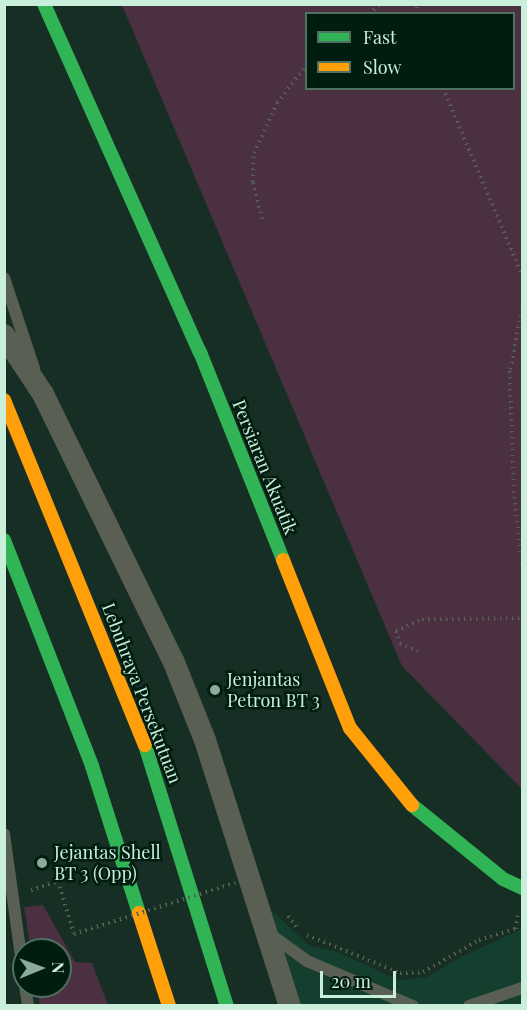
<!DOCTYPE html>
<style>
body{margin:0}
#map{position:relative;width:527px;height:1010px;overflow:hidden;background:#172e25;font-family:"Playfair Display",serif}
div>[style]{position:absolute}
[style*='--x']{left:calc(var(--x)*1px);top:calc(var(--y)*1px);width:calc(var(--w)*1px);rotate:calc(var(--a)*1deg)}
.built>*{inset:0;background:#143f2e}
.green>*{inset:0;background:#4a3041}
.path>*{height:4px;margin-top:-2px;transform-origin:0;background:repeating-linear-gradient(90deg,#575e55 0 1.5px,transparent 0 6px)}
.lane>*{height:12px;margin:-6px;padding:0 6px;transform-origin:6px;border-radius:6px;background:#5a5f54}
.street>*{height:22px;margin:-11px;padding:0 11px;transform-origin:11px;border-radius:11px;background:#5a5f54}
.fast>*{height:14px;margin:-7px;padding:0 7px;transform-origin:7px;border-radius:7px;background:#30b455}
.slow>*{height:14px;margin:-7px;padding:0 7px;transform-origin:7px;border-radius:7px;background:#ff9f0a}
.path-bridge>*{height:4px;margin-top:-2px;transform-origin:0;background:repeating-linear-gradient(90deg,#575e55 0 1.5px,transparent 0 6px)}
.dots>*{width:16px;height:16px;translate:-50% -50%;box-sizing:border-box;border:3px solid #001d10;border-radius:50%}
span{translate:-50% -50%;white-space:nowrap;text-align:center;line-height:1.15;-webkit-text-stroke:5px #001d10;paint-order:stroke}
.street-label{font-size:18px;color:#c9eeda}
.poi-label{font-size:18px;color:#c9eeda}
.left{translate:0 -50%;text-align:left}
.frame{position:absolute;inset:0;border:6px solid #c9eeda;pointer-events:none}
.legend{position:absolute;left:305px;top:12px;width:210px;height:78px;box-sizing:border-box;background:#001d10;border:2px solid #507161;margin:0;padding:8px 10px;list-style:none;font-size:18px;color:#c9eeda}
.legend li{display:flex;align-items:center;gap:12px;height:30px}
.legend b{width:30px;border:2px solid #507161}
.north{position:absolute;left:12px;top:938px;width:60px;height:60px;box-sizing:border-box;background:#001d10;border:2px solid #507161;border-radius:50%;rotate:89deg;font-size:16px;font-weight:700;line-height:24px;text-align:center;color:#c9eeda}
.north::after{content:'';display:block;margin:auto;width:21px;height:27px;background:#8bab9b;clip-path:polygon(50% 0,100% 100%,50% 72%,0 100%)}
.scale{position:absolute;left:320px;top:971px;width:76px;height:27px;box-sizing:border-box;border:3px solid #c9eeda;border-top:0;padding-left:8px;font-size:18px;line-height:21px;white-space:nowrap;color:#c9eeda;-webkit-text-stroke:4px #001d10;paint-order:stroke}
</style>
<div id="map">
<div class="built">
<i style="clip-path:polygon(272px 911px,310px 946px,335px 951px,399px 980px,427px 977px,461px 957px,522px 929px,522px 1005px,299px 1005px)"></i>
</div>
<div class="green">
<i style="clip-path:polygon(evenodd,122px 5px,522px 5px,522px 789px,402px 666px,122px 5px,306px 14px,514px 14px,514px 88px,306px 88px,306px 14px)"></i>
<i style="clip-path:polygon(43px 905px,75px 962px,92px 963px,108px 1005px,40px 1005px,36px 986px,60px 986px,60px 950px,31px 950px,24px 907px)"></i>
</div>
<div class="path">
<i style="--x:369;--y:14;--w:15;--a:-42"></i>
<i style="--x:417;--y:14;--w:10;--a:-90"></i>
<i style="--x:443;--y:88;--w:203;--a:67.1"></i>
<i style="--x:262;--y:219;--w:38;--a:-104"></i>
<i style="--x:253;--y:182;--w:29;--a:-88"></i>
<i style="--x:254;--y:153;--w:55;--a:-65.3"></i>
<i style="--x:277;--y:103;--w:47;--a:-51.9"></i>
<i style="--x:522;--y:309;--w:63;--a:101"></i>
<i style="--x:510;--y:371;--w:120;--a:88.1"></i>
<i style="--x:514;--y:491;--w:74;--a:83.8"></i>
<i style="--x:418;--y:651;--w:19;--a:-159"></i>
<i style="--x:400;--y:644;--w:14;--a:-107"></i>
<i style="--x:396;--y:631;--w:29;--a:-25"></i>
<i style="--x:422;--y:619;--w:100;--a:-0.6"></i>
<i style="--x:31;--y:890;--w:28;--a:-18"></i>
<i style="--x:58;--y:881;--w:55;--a:73.2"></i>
<i style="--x:288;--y:916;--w:16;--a:52"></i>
<i style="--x:307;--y:935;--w:100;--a:22.2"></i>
<i style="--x:400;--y:973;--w:23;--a:-2"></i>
<i style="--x:423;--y:972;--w:64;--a:-29.7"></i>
<i style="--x:479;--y:940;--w:39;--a:-17"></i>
<i style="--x:516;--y:929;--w:14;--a:-82"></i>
</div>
<div class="lane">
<i style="--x:4;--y:278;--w:95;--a:71.6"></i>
<i style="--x:4;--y:834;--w:145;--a:82.1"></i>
<i style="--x:270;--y:934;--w:46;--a:36.1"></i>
<i style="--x:307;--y:961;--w:115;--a:23"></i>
<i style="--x:25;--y:986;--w:20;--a:81"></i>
<i style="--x:469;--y:1006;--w:56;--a:-18.8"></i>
</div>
<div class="street">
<i style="--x:4;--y:335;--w:71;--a:56.5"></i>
<i style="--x:43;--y:394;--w:296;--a:64"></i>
<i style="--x:173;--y:660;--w:86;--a:68.2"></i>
<i style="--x:205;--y:740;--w:279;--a:72.3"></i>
</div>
<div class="fast">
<i style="--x:44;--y:4;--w:381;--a:65.9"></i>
<i style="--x:200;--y:352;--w:224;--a:68.2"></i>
<i style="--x:4;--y:540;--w:243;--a:68.7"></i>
<i style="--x:92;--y:766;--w:154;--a:72.3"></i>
<i style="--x:145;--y:745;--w:274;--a:72.6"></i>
<i style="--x:412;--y:805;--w:117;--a:39.1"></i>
<i style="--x:503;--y:879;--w:21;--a:25"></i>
</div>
<div class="slow">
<i style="--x:4;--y:400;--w:373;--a:67.8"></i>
<i style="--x:283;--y:560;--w:181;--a:68.3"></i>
<i style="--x:350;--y:728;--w:99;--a:51.2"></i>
<i style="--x:139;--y:913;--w:98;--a:72.1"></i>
</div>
<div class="path-bridge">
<i style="--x:74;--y:934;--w:198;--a:-17.6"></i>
</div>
<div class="dots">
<i style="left:215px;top:690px;background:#8bab9b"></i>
<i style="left:42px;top:863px;background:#8bab9b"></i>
</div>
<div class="street-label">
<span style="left:265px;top:467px;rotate:68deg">Persiaran Akuatik</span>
<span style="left:142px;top:693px;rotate:69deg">Lebuhraya Persekutuan</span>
</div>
<div class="poi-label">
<span class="left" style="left:227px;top:690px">Jenjantas<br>Petron BT 3</span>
<span class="left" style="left:54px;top:863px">Jejantas Shell<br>BT 3 (Opp)</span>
</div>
<div class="frame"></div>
<ul class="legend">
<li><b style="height:8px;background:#30b455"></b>Fast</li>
<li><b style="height:8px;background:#ff9f0a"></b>Slow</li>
</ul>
<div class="north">N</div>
<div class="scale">20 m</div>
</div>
